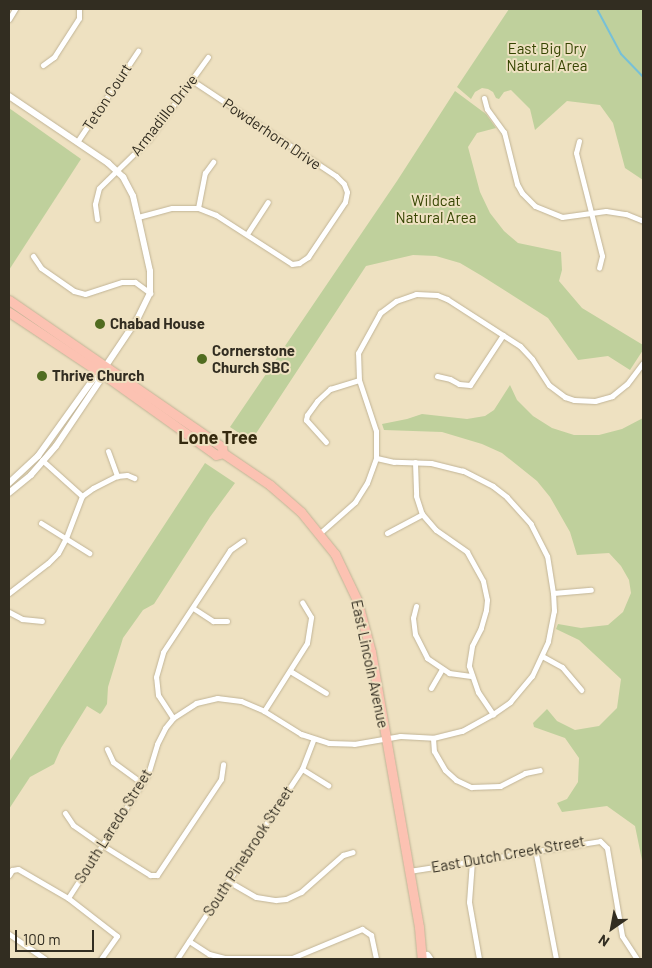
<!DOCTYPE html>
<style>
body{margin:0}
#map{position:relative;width:652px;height:968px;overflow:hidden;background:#eee1c1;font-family:Barlow,sans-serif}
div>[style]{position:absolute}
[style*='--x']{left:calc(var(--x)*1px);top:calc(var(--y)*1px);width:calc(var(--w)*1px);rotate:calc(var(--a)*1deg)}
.green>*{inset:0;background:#bfd09c}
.stream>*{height:2px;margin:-1px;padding:0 1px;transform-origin:1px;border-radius:1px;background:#77c0d7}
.roads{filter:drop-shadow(0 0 1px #c1b496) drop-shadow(0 0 1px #c1b496)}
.minor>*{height:5px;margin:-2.5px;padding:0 2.5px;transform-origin:2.5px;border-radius:2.5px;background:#fff}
.tertiary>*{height:6px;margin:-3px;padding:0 3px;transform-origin:3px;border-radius:3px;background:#fff}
.secondary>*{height:8px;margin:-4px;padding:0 4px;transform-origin:4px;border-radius:4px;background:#fff}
.primary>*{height:9px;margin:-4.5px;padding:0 4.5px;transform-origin:4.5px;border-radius:4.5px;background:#fcc2b2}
.dots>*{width:14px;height:14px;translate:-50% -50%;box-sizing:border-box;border:2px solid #eee1c1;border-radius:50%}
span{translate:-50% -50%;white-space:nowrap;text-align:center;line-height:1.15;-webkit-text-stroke:4px #eee1c1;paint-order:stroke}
.park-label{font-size:15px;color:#354400}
.street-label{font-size:15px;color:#322d21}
.poi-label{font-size:15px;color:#322d21;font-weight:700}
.left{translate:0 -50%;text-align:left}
.quarter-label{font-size:18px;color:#34290e;font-weight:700}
.frame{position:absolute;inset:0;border:10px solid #322d21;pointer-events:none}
.north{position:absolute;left:587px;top:903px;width:50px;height:50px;-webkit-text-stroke:4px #eee1c1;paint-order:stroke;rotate:213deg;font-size:14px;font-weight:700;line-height:20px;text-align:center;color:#322d21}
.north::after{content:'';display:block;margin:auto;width:18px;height:22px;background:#322d21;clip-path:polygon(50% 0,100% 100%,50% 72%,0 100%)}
.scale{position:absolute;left:15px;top:930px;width:79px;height:22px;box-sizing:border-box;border:2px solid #322d21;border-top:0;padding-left:6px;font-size:15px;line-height:18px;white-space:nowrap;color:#322d21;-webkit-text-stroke:4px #eee1c1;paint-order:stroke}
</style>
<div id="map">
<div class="green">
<i style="clip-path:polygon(509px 9px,643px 9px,643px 180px,625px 168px,613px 123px,600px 105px,567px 101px,535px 130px,530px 109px,511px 90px,504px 92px,499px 99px,496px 98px,493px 92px,488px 89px,482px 88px,475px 92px,471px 99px,457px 87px)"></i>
<i style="clip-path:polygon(455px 91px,486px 114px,496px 128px,477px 133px,468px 147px,480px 192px,490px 213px,504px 231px,518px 243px,561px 252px,562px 270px,559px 281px,582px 308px,643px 345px,643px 350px,630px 370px,608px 356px,578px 360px,548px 318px,482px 276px,460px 263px,436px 256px,413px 255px,366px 266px,251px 441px,230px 427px,397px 181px)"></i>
<i style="clip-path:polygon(9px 108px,81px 159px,9px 270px)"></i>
<i style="clip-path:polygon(510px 385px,517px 400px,533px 416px,552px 428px,574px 435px,599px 435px,622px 429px,643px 418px,643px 865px,635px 826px,607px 806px,562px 812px,557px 803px,567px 799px,578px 782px,579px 758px,565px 738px,534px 727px,533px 723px,547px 709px,557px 721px,575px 730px,599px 726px,617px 708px,621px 679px,579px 640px,556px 629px,558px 624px,581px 628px,608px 625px,623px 612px,631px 593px,629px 580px,621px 566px,609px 553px,577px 555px,570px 532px,550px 497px,537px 481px,502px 453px,482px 444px,442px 432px,384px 430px,382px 424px,407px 419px,422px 414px,467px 419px,485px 416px,494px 410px)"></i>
<i style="clip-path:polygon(205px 463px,235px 483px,210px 517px,154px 604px,143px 610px,123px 638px,108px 687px,107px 704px,102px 712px,100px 714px,87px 706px,61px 748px,54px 764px,30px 777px,9px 809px,9px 762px)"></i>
</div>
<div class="stream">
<i style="--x:597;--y:9;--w:51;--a:61.9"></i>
<i style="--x:621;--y:54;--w:32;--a:46"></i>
</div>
<div class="roads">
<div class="minor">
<i style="--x:9;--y:19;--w:12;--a:-59"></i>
<i style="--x:43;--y:65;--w:14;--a:-36"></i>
<i style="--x:54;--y:57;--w:46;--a:-57.3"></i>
<i style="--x:79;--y:18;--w:9;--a:-90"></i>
<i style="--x:484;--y:98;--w:11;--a:75"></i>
<i style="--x:487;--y:109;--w:29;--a:54"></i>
<i style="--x:504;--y:132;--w:54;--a:76"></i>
<i style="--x:517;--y:184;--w:10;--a:61"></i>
<i style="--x:522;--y:193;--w:18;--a:45"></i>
<i style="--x:535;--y:206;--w:29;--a:22"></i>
<i style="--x:562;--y:217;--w:44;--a:-7.8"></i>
<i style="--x:606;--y:211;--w:20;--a:9"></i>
<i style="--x:626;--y:214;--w:18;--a:22"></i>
<i style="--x:579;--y:141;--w:12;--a:104"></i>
<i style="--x:576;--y:153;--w:106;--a:75.8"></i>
<i style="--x:602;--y:256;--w:12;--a:104"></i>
<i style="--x:77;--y:142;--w:110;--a:-56.2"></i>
<i style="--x:198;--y:208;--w:36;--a:-79"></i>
<i style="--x:205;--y:173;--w:14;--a:-54"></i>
<i style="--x:138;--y:217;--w:35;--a:-15"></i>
<i style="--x:172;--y:208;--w:26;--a:0"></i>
<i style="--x:198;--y:208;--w:19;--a:21"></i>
<i style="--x:216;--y:215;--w:90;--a:32.8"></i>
<i style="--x:292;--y:264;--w:7;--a:-8"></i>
<i style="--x:299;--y:263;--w:11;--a:-34"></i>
<i style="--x:308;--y:257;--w:66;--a:-56.1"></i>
<i style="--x:345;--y:202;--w:10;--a:-79"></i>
<i style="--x:347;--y:192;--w:9;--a:-111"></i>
<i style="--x:344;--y:184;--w:11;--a:-135"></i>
<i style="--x:336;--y:176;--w:172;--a:-146.4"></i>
<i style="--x:97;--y:219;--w:15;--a:-98"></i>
<i style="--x:95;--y:204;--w:16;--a:-76"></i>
<i style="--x:99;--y:188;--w:70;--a:-44.4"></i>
<i style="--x:149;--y:139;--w:101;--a:-54.3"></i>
<i style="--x:247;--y:234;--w:38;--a:-57"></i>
<i style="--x:33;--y:256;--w:14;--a:56"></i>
<i style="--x:41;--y:268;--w:40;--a:34.9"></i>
<i style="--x:74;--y:291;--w:11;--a:15"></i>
<i style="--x:85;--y:294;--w:39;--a:-18"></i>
<i style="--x:122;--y:282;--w:13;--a:0"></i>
<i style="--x:135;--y:282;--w:19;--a:36"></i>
<i style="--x:437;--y:376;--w:13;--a:13"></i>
<i style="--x:450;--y:379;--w:10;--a:29"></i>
<i style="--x:459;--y:384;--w:11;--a:5"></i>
<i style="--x:470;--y:385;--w:60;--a:-56.6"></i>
<i style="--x:326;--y:442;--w:30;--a:-132"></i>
<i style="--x:306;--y:420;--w:5;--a:-79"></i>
<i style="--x:307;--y:415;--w:17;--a:-54"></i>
<i style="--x:317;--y:401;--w:18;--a:-43"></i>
<i style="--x:330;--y:389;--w:30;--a:-17"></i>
<i style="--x:108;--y:451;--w:27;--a:70"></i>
<i style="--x:42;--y:460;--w:54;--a:42"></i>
<i style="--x:415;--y:462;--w:34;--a:88"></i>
<i style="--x:416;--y:496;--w:19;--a:72"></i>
<i style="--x:422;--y:514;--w:21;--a:49"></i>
<i style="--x:436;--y:530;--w:38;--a:35"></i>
<i style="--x:467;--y:552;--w:33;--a:61"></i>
<i style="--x:483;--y:581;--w:19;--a:78"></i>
<i style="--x:487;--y:600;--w:10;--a:96"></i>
<i style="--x:486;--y:610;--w:19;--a:106"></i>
<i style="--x:481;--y:628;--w:20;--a:117"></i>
<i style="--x:472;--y:646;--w:20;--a:99"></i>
<i style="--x:469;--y:666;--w:28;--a:71"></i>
<i style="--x:478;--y:692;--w:27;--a:56"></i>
<i style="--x:41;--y:523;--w:57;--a:32"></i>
<i style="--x:320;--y:533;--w:47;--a:-41.5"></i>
<i style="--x:355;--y:502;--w:22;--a:-58"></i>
<i style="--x:367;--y:483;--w:27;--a:-70"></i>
<i style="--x:376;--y:458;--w:27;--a:-90"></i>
<i style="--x:376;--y:431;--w:54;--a:-108.4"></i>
<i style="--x:359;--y:380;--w:27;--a:-92"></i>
<i style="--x:358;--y:353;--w:46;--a:-61.2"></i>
<i style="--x:380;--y:313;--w:20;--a:-37"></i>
<i style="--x:396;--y:301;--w:21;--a:-19"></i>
<i style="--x:416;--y:294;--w:21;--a:3"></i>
<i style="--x:437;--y:295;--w:11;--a:22"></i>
<i style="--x:447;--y:299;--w:87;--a:32.8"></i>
<i style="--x:520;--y:346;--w:18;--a:47"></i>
<i style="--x:532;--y:359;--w:31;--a:57"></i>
<i style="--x:549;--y:385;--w:20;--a:37"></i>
<i style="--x:565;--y:397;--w:9;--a:18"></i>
<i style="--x:574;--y:400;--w:21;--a:3"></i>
<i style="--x:595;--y:401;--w:18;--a:-16"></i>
<i style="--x:612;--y:396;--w:19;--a:-39"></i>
<i style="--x:627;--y:384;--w:26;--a:-53"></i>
<i style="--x:387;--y:533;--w:40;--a:-28"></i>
<i style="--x:9;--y:593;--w:49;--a:-37.6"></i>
<i style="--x:48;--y:563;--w:14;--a:-45"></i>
<i style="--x:58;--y:553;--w:17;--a:-62"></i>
<i style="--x:66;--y:538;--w:45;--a:-69.1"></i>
<i style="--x:82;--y:496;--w:14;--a:-36"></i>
<i style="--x:93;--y:488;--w:27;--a:-27"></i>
<i style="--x:117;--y:476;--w:10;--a:-6"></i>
<i style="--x:127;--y:475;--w:8;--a:23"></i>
<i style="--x:553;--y:593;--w:38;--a:-5"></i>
<i style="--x:416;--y:606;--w:12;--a:104"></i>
<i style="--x:413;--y:618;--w:16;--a:83"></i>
<i style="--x:415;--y:634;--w:27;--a:63"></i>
<i style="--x:427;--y:658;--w:27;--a:34"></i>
<i style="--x:449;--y:673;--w:22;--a:8"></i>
<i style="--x:193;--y:608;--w:24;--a:33"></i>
<i style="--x:213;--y:621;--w:14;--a:0"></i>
<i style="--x:9;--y:612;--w:15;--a:28"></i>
<i style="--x:22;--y:619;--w:20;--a:6"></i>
<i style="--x:542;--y:656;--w:23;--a:29"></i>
<i style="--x:562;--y:667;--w:30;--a:50"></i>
<i style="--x:290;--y:671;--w:42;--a:31.4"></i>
<i style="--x:431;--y:688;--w:22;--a:-60"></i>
<i style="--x:264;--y:711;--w:80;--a:-57.7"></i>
<i style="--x:307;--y:643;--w:26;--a:-81"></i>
<i style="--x:311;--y:617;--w:17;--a:-121"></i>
<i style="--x:173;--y:718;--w:27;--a:-123"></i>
<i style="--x:158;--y:695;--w:18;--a:-96"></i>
<i style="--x:156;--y:677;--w:26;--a:-74"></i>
<i style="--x:163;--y:652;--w:122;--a:-56.7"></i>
<i style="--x:230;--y:550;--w:16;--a:-35"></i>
<i style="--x:433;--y:738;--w:13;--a:86"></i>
<i style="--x:434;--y:751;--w:22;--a:60"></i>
<i style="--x:445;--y:770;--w:15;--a:42"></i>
<i style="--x:456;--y:780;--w:17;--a:25"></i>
<i style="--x:471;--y:787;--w:29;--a:-2"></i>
<i style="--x:500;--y:786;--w:28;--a:-27"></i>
<i style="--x:525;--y:773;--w:15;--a:-11"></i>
<i style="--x:107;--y:749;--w:14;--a:65"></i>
<i style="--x:113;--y:762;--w:36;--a:36"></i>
<i style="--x:302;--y:769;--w:31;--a:32"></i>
<i style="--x:65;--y:813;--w:14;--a:56"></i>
<i style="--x:73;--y:825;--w:35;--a:35"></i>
<i style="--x:102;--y:845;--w:57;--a:32"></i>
<i style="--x:150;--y:875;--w:7;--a:0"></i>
<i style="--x:157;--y:875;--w:115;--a:-56.3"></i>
<i style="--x:221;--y:779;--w:15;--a:-82"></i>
<i style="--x:535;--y:849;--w:112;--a:79.2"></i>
<i style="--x:472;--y:861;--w:41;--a:94.2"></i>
<i style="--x:469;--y:902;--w:58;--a:80"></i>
<i style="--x:409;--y:871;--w:193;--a:-8.9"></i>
<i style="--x:600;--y:841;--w:10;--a:45"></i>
<i style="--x:607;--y:848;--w:89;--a:80.3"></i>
<i style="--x:622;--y:936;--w:27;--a:57"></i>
<i style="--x:9;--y:875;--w:6;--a:-59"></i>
<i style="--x:12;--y:870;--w:6;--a:-9"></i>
<i style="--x:18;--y:869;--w:58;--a:30.1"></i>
<i style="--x:68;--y:898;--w:62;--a:37.8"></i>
<i style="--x:117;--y:936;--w:28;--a:125"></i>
<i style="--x:228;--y:881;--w:32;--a:30"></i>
<i style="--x:256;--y:897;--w:20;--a:9"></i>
<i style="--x:276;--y:900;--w:10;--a:-6"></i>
<i style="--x:286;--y:899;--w:17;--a:-25"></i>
<i style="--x:301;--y:892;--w:56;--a:-41.4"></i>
<i style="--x:343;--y:855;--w:10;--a:-17"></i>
<i style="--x:68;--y:898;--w:148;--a:-57.2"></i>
<i style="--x:148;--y:774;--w:31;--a:-73"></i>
<i style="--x:157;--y:744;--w:18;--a:-63"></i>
<i style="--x:165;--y:728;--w:13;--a:-51"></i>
<i style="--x:173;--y:718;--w:27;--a:-33"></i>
<i style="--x:196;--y:703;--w:22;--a:-13"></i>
<i style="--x:217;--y:698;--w:24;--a:7"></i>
<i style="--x:241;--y:701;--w:25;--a:23"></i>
<i style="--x:264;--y:711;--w:44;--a:31.9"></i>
<i style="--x:301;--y:734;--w:29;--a:18"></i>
<i style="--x:329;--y:743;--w:25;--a:2"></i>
<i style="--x:354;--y:744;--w:47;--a:-9.9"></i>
<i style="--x:400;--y:736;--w:33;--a:3"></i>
<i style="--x:433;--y:738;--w:30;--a:-14"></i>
<i style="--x:462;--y:731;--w:35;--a:-29"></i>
<i style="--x:493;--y:714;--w:21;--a:-35"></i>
<i style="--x:510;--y:702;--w:34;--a:-50"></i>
<i style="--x:532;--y:676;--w:38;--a:-65"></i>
<i style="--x:548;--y:641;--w:31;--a:-79"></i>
<i style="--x:554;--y:611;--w:18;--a:-93"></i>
<i style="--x:553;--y:593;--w:37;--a:-99"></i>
<i style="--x:547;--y:556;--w:36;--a:-117"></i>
<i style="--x:531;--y:524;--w:36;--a:-132"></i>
<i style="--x:507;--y:497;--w:18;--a:-142"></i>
<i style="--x:493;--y:486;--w:34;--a:-153"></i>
<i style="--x:463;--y:471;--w:33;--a:-166"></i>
<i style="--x:431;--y:463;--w:37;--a:-178"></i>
<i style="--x:394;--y:462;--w:18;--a:-167"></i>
<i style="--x:9;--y:934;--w:44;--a:34.8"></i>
<i style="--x:189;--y:941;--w:24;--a:33"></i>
<i style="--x:209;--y:954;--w:16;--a:14"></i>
<i style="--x:225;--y:958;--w:67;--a:0"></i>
<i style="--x:292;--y:958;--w:76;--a:-22.5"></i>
<i style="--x:362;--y:929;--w:11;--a:34"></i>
<i style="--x:371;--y:935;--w:25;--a:78"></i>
<i style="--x:177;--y:959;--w:227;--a:-56.7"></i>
<i style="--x:302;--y:769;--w:31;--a:-69"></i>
</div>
<div class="tertiary">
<i style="--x:9;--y:96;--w:120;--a:34.1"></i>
<i style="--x:108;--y:163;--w:21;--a:43"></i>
<i style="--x:123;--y:177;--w:21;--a:62"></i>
<i style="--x:133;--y:196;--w:22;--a:77"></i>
<i style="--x:138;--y:217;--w:55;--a:77.5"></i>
<i style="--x:150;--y:271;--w:22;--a:90"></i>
<i style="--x:150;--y:293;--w:28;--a:116"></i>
<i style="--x:138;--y:318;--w:66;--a:123.9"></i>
<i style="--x:101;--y:373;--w:6;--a:129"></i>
<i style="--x:97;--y:378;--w:4;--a:63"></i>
<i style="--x:99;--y:382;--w:77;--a:123.9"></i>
<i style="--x:56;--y:446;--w:38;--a:131"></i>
<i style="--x:31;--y:475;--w:28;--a:141"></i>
<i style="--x:9;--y:483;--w:40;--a:-43"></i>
<i style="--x:38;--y:456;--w:96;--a:-54.3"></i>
<i style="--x:94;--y:378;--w:3;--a:0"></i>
</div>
<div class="secondary">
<i style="--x:427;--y:956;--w:4;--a:56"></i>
</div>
<div class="primary">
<i style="--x:9;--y:300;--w:259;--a:34.6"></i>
<i style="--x:222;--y:447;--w:6;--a:81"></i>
<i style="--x:223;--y:453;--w:57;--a:34.2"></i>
<i style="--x:270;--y:485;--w:41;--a:41.1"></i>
<i style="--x:301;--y:512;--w:54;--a:51"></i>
<i style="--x:335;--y:554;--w:51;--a:64.4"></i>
<i style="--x:357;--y:600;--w:54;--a:74.9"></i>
<i style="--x:371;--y:652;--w:279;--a:80.1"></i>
<i style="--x:419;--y:927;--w:32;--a:85"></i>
<i style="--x:9;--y:312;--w:121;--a:33.6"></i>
<i style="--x:110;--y:379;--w:130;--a:35.6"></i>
<i style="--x:216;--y:455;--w:7;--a:-16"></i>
</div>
</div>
<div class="dots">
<i style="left:100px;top:324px;background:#506c20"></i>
<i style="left:202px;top:359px;background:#506c20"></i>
<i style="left:42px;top:376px;background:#506c20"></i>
</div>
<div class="park-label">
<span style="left:547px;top:57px">East Big Dry<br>Natural Area</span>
<span style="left:436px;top:209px">Wildcat<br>Natural Area</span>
</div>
<div class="street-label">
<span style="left:107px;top:97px;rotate:-57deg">Teton Court</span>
<span style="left:164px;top:115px;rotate:-52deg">Armadillo Drive</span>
<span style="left:272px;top:134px;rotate:34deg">Powderhorn Drive</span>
<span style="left:370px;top:664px;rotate:78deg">East Lincoln Avenue</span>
<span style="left:113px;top:826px;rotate:-58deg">South Laredo Street</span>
<span style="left:248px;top:851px;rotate:-57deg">South Pinebrook Street</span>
<span style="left:508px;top:854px;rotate:-10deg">East Dutch Creek Street</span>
</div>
<div class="poi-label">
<span class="left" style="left:110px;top:324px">Chabad House</span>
<span class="left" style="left:212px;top:359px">Cornerstone<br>Church SBC</span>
<span class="left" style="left:52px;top:376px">Thrive Church</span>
</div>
<div class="quarter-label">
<span style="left:218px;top:437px">Lone Tree</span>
</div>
<div class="frame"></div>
<div class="north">N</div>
<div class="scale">100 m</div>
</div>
